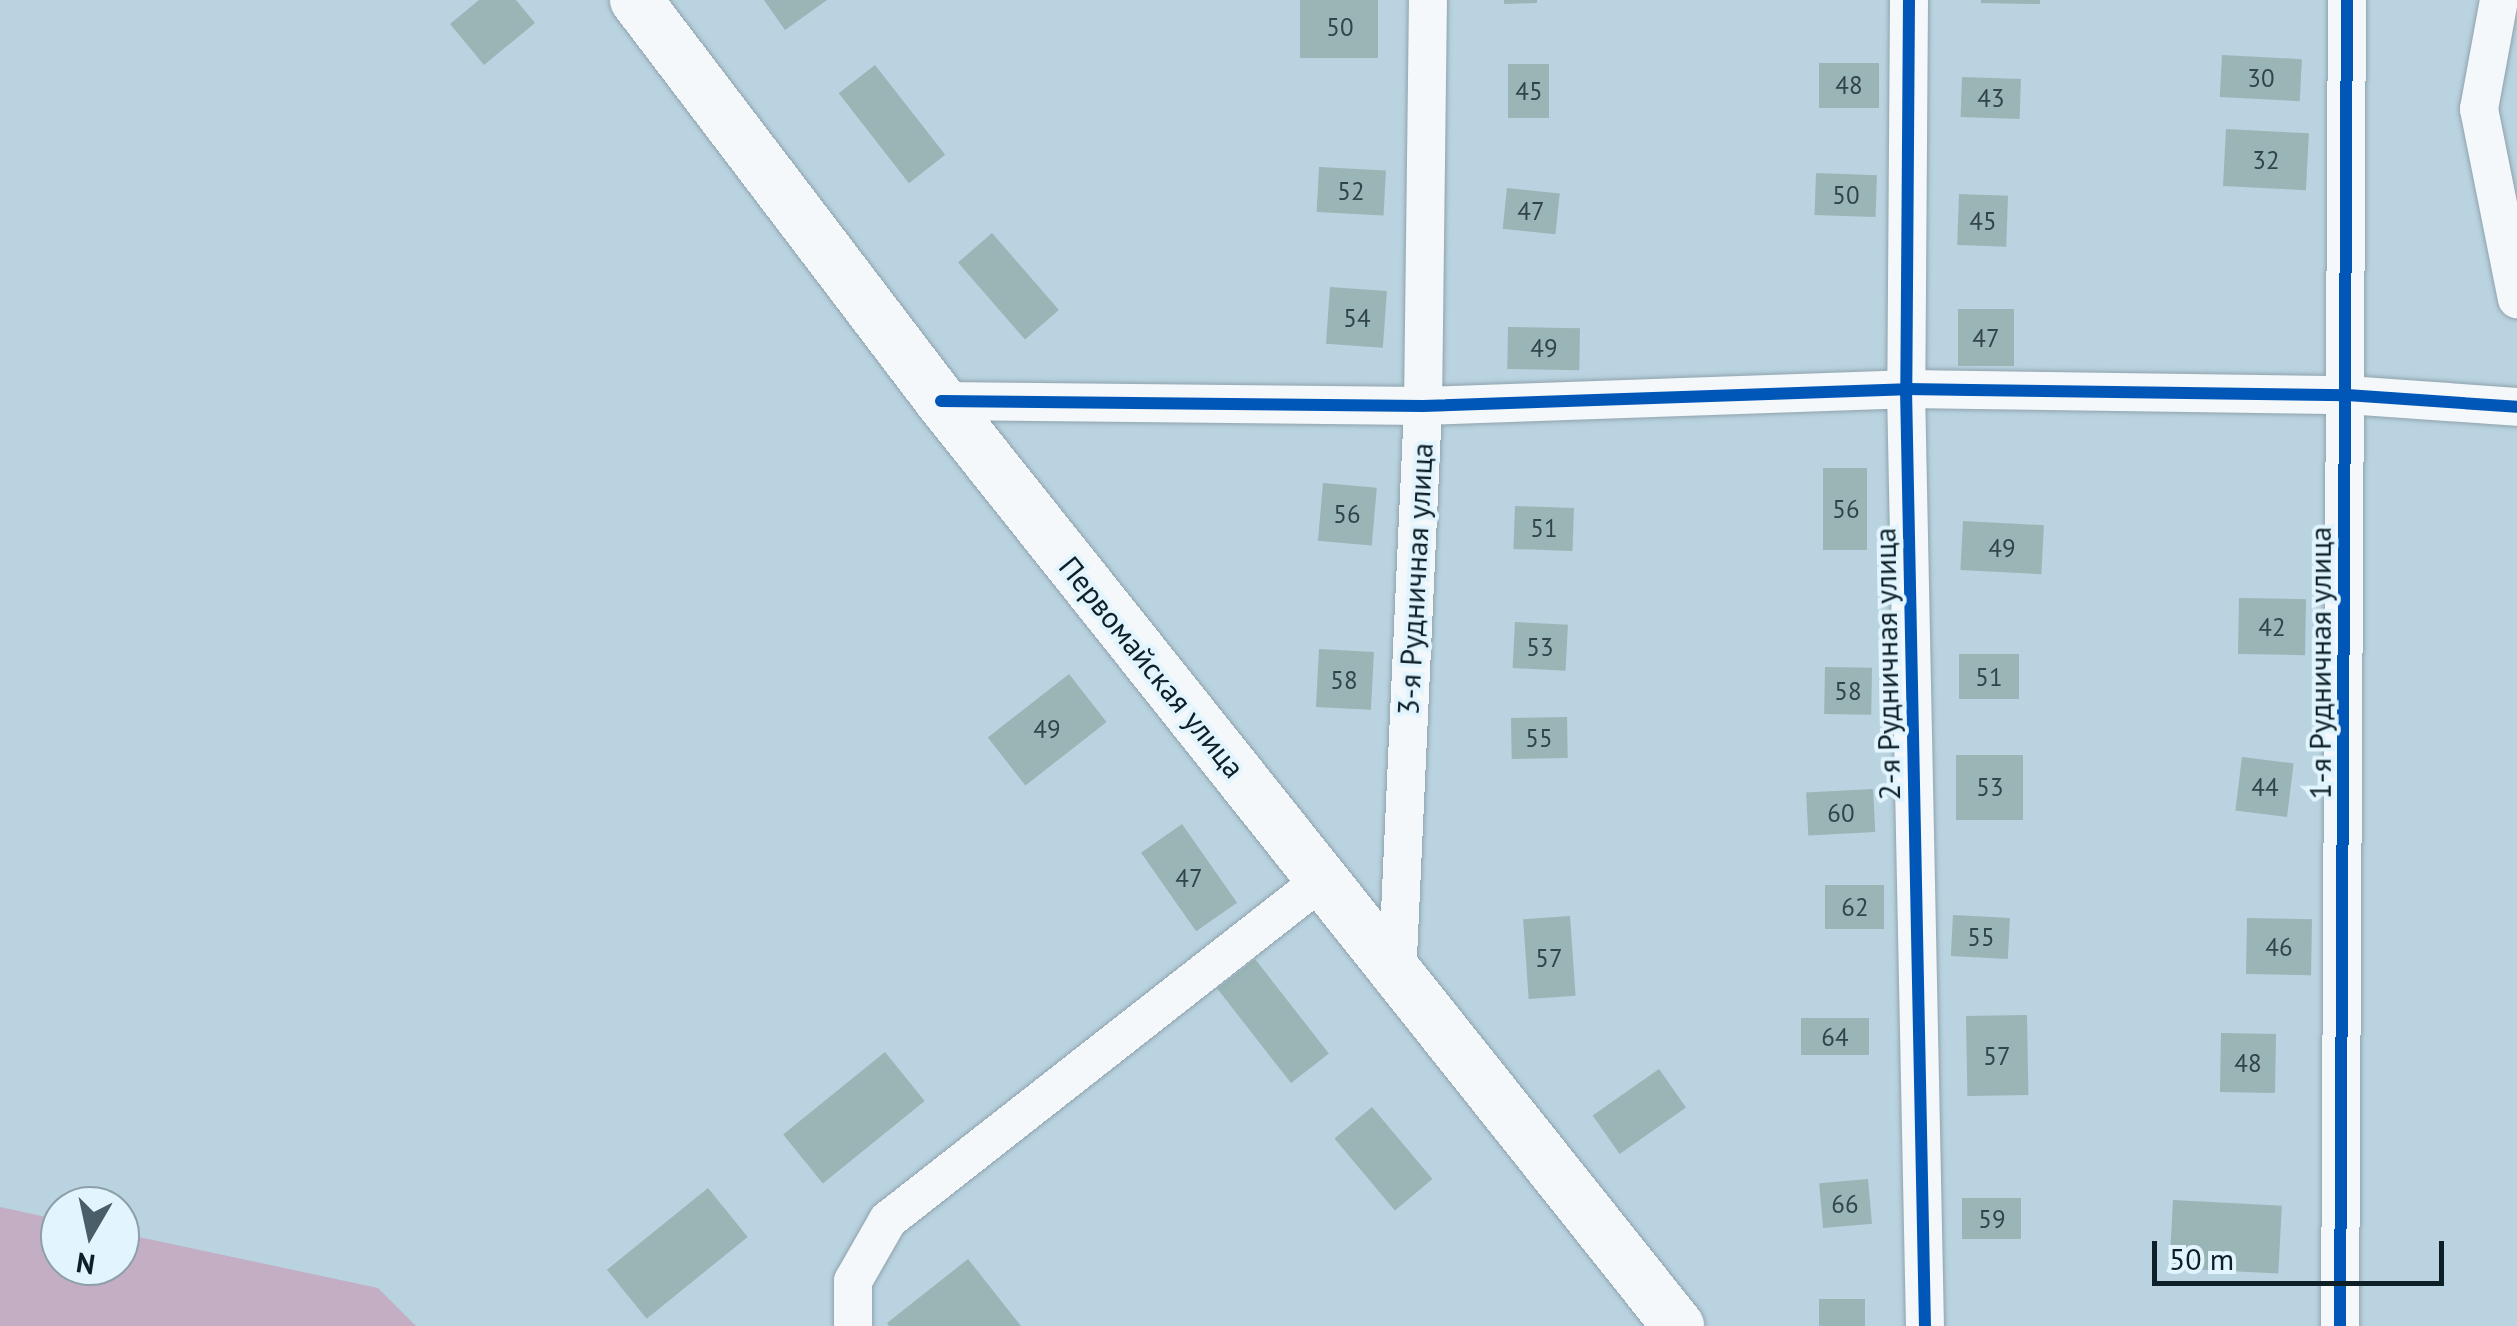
<!DOCTYPE html>
<meta charset="utf-8">
<style>
body{margin:0}
#map{position:relative;width:2517px;height:1326px;overflow:hidden;background:#b9d3e0;font-family:"PT Sans",sans-serif}
div>[style]{position:absolute}
[style*='--x']{left:calc(var(--x)*1px);top:calc(var(--y)*1px);width:calc(var(--w)*1px);rotate:calc(var(--a)*1deg)}
.green>*{inset:0;background:#c3aec3}
.building>*{inset:0;background:#99b5b5;transform-origin:0 0}
.roads{filter:drop-shadow(0 0 2px #8fa3ad) drop-shadow(0 0 2px #8fa3ad)}
.street>*{height:38px;margin:-19px;padding:0 19px;transform-origin:19px;border-radius:19px;background:#f4f8fa}
.secondary>*{height:52px;margin:-26px;padding:0 26px;transform-origin:26px;border-radius:26px;background:#f4f8fa}
.cycleway>*{height:12px;margin:-6px;padding:0 6px;transform-origin:6px;border-radius:6px;background:#0057b8}
span{translate:-50% -50%;white-space:nowrap;text-align:center;line-height:1.15;-webkit-text-stroke:8px #e2f5fe;paint-order:stroke}
.number-label{font-size:25px;color:#30444a}
.number-label span{-webkit-text-stroke-width:0}
.street-label{font-size:30px;color:#0d1f27}
.north{position:absolute;left:40px;top:1186px;width:100px;height:100px;box-sizing:border-box;background:#e2f5fe;border:2px solid #8d9fa8;border-radius:50%;rotate:189deg;font-size:28px;font-weight:700;line-height:40px;text-align:center;color:#0d1f27}
.north::after{content:'';display:block;margin:auto;width:35px;height:45px;background:#495e68;clip-path:polygon(50% 0,100% 100%,50% 72%,0 100%)}
.scale{position:absolute;left:2152px;top:1241px;width:292px;height:45px;box-sizing:border-box;border:5px solid #0d1f27;border-top:0;padding-left:12px;font-size:30px;line-height:35px;white-space:nowrap;color:#0d1f27;-webkit-text-stroke:8px #e2f5fe;paint-order:stroke}
</style>
<div id="map">
<div class="green">
<i style="clip-path:polygon(0 1207px,60px 1220px,60px 1266px,120px 1266px,120px 1233px,378px 1288px,416px 1326px,0 1326px)"></i>
</div>
<div class="building">
<i style="clip-path:polygon(479px 0,516px 0,535px 23px,484px 65px,450px 24px)"></i>
<i style="clip-path:polygon(764px 0,827px 0,785px 30px)"></i>
<i style="left:1300px;top:0;width:78px;height:58px"></i>
<i style="clip-path:polygon(1504px 0,1537px 0,1537px 3px,1504px 4px)"></i>
<i style="clip-path:polygon(1981px 0,2040px 0,2040px 4px,1981px 3px)"></i>
<i style="left:2222px;top:55px;width:80px;height:42px;rotate:3deg"></i>
<i style="left:1819px;top:63px;width:60px;height:45px"></i>
<i style="left:1508px;top:64px;width:41px;height:54px"></i>
<i style="left:875px;top:65px;width:114px;height:46px;rotate:52deg"></i>
<i style="left:1962px;top:77px;width:59px;height:40px;rotate:2deg"></i>
<i style="left:2226px;top:129px;width:83px;height:57px;rotate:3deg"></i>
<i style="left:1319px;top:167px;width:67px;height:45px;rotate:3deg"></i>
<i style="left:1816px;top:173px;width:61px;height:42px;rotate:2deg"></i>
<i style="left:1507px;top:188px;width:53px;height:41px;rotate:6deg"></i>
<i style="left:1959px;top:194px;width:49px;height:51px;rotate:2deg"></i>
<i style="left:992px;top:233px;width:102px;height:45px;rotate:49deg"></i>
<i style="left:1330px;top:287px;width:57px;height:57px;rotate:4deg"></i>
<i style="left:1958px;top:309px;width:56px;height:57px"></i>
<i style="left:1508px;top:327px;width:72px;height:42px;rotate:1deg"></i>
<i style="left:1823px;top:468px;width:44px;height:82px"></i>
<i style="left:1323px;top:483px;width:54px;height:58px;rotate:5deg"></i>
<i style="left:1515px;top:506px;width:59px;height:43px;rotate:2deg"></i>
<i style="left:1963px;top:521px;width:81px;height:49px;rotate:3deg"></i>
<i style="left:2239px;top:598px;width:67px;height:56px;rotate:1deg"></i>
<i style="left:1515px;top:622px;width:53px;height:46px;rotate:3deg"></i>
<i style="left:1319px;top:649px;width:55px;height:58px;rotate:3deg"></i>
<i style="left:1959px;top:654px;width:60px;height:45px"></i>
<i style="left:1825px;top:667px;width:47px;height:47px;rotate:1deg"></i>
<i style="left:1069px;top:674px;width:61px;height:103px;rotate:52deg"></i>
<i style="left:1567px;top:717px;width:41px;height:56px;rotate:89deg"></i>
<i style="left:1956px;top:755px;width:67px;height:65px"></i>
<i style="left:2242px;top:757px;width:52px;height:54px;rotate:7deg"></i>
<i style="left:1873px;top:789px;width:43px;height:67px;rotate:87deg"></i>
<i style="left:1182px;top:824px;width:96px;height:50px;rotate:55deg"></i>
<i style="left:1884px;top:885px;width:44px;height:59px;rotate:90deg"></i>
<i style="left:1953px;top:915px;width:57px;height:41px;rotate:3deg"></i>
<i style="left:1570px;top:916px;width:80px;height:47px;rotate:86deg"></i>
<i style="left:2247px;top:918px;width:65px;height:56px;rotate:1deg"></i>
<i style="left:1255px;top:959px;width:120px;height:48px;rotate:52deg"></i>
<i style="left:2027px;top:1015px;width:80px;height:61px;rotate:89deg"></i>
<i style="left:1869px;top:1018px;width:37px;height:68px;rotate:90deg"></i>
<i style="left:2221px;top:1033px;width:55px;height:59px;rotate:1deg"></i>
<i style="left:885px;top:1052px;width:63px;height:131px;rotate:51deg"></i>
<i style="left:1659px;top:1069px;width:47px;height:81px;rotate:55deg"></i>
<i style="left:1372px;top:1107px;width:94px;height:49px;rotate:50deg"></i>
<i style="left:1868px;top:1179px;width:45px;height:49px;rotate:85deg"></i>
<i style="left:708px;top:1188px;width:63px;height:130px;rotate:51deg"></i>
<i style="left:2021px;top:1198px;width:41px;height:59px;rotate:90deg"></i>
<i style="left:2173px;top:1200px;width:109px;height:68px;rotate:3deg"></i>
<i style="clip-path:polygon(968px 1259px,1021px 1326px,889px 1326px,887px 1323px)"></i>
<i style="left:1819px;top:1299px;width:46px;height:27px"></i>
</div>
<div class="roads">
<div class="street">
<i style="--x:1909;--y:0;--w:389;--a:90.4"></i>
<i style="--x:1906;--y:389;--w:937;--a:88.84"></i>
<i style="--x:2499;--y:0;--w:111;--a:100.4"></i>
<i style="--x:2479;--y:109;--w:194;--a:78.7"></i>
<i style="--x:941;--y:401;--w:482;--a:0.6"></i>
<i style="--x:1423;--y:406;--w:483;--a:-2"></i>
<i style="--x:1906;--y:389;--w:441;--a:0.8"></i>
<i style="--x:2347;--y:395;--w:170;--a:4"></i>
<i style="--x:1397;--y:979;--w:574;--a:-87.4"></i>
<i style="--x:1423;--y:406;--w:406;--a:-89.3"></i>
<i style="--x:853;--y:1326;--w:45;--a:-90"></i>
<i style="--x:853;--y:1281;--w:70;--a:-60.2"></i>
<i style="--x:888;--y:1220;--w:551;--a:-38.08"></i>
<i style="--x:2340;--y:1326;--w:1326;--a:-89.7"></i>
</div>
<div class="secondary">
<i style="--x:636;--y:0;--w:504;--a:52.74"></i>
<i style="--x:941;--y:401;--w:1183;--a:51.45"></i>
</div>
</div>
<div class="cycleway">
<i style="--x:1909;--y:0;--w:389;--a:90.4"></i>
<i style="--x:1906;--y:389;--w:937;--a:88.84"></i>
<i style="--x:941;--y:401;--w:482;--a:0.6"></i>
<i style="--x:1423;--y:406;--w:483;--a:-2"></i>
<i style="--x:1906;--y:389;--w:441;--a:0.8"></i>
<i style="--x:2347;--y:395;--w:170;--a:4"></i>
<i style="--x:2340;--y:1326;--w:1326;--a:-89.7"></i>
</div>
<div class="number-label">
<span style="left:1340px;top:27px">50</span>
<span style="left:2261px;top:78px">30</span>
<span style="left:1849px;top:85px">48</span>
<span style="left:1529px;top:91px">45</span>
<span style="left:1991px;top:98px">43</span>
<span style="left:2266px;top:160px">32</span>
<span style="left:1351px;top:191px">52</span>
<span style="left:1846px;top:195px">50</span>
<span style="left:1531px;top:211px">47</span>
<span style="left:1983px;top:221px">45</span>
<span style="left:1357px;top:318px">54</span>
<span style="left:1986px;top:338px">47</span>
<span style="left:1544px;top:348px">49</span>
<span style="left:1846px;top:509px">56</span>
<span style="left:1347px;top:514px">56</span>
<span style="left:1544px;top:528px">51</span>
<span style="left:2002px;top:548px">49</span>
<span style="left:2272px;top:627px">42</span>
<span style="left:1540px;top:647px">53</span>
<span style="left:1989px;top:677px">51</span>
<span style="left:1344px;top:680px">58</span>
<span style="left:1848px;top:691px">58</span>
<span style="left:1047px;top:729px">49</span>
<span style="left:1539px;top:738px">55</span>
<span style="left:1990px;top:787px">53</span>
<span style="left:2265px;top:787px">44</span>
<span style="left:1841px;top:813px">60</span>
<span style="left:1189px;top:878px">47</span>
<span style="left:1855px;top:907px">62</span>
<span style="left:1981px;top:937px">55</span>
<span style="left:2279px;top:947px">46</span>
<span style="left:1549px;top:958px">57</span>
<span style="left:1835px;top:1037px">64</span>
<span style="left:1997px;top:1056px">57</span>
<span style="left:2248px;top:1063px">48</span>
<span style="left:1845px;top:1204px">66</span>
<span style="left:1992px;top:1219px">59</span>
</div>
<div class="street-label">
<span style="left:1415px;top:579px;rotate:-87deg">3-я Рудничная улица</span>
<span style="left:2320px;top:663px;rotate:-90deg">1-я Рудничная улица</span>
<span style="left:1887px;top:664px;rotate:-91deg">2-я Рудничная улица</span>
<span style="left:1152px;top:667px;rotate:51deg">Первомайская улица</span>
</div>
<div class="north">N</div>
<div class="scale">50 m</div>
</div>
